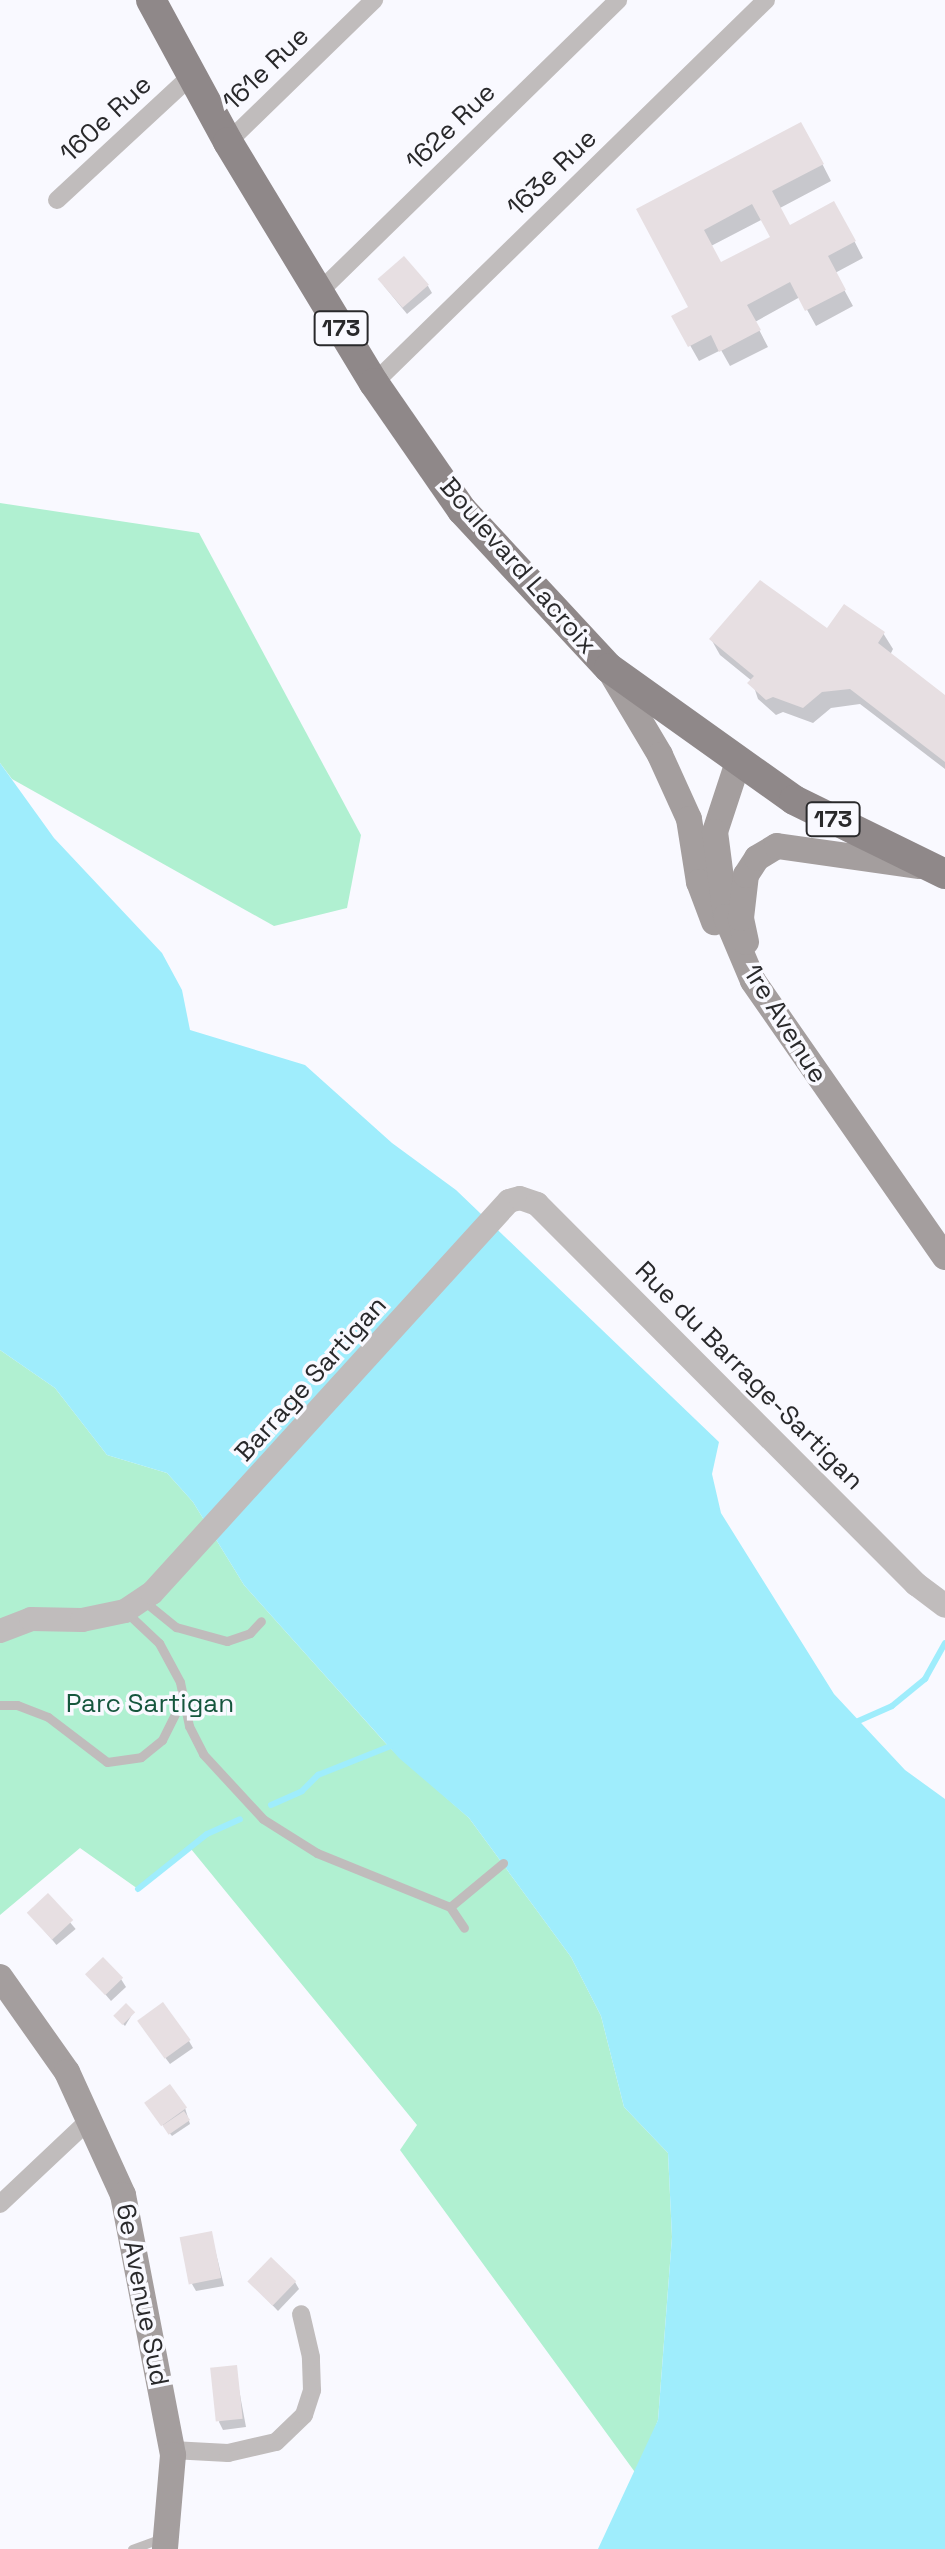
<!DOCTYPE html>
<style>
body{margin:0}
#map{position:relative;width:945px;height:2549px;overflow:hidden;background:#f9f9ff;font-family:"Space Grotesk",sans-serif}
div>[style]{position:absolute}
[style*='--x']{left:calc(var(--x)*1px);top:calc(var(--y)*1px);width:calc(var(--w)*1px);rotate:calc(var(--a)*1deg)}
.green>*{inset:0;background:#b0f0d1}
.water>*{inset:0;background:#9fedfc}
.shadow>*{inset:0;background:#0003;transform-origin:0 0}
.stream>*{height:6px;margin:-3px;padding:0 3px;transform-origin:3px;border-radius:3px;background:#9fedfc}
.building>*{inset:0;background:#e7dfe2;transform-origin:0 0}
.service>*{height:9px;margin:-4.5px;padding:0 4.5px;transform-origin:4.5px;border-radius:4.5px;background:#c0bcbc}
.minor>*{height:18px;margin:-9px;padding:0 9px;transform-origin:9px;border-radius:9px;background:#c0bcbc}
.tertiary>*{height:24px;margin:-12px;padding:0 12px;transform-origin:12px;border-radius:12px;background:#c0bcbc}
.secondary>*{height:26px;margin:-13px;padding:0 13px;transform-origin:13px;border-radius:13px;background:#a49e9e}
.primary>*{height:30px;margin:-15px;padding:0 15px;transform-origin:15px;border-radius:15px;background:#8f8889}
span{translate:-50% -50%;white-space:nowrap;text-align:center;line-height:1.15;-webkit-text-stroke:7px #f9f9ff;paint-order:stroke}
.shield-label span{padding:2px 6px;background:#f9f9ff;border:2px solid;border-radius:6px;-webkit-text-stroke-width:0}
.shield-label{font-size:24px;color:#29292b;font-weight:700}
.street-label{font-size:26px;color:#29292b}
.park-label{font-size:26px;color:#15563d}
</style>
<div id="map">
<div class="green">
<i style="clip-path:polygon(0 503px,199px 533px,361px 835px,347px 908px,274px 926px,12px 779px,0 763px)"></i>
<i style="clip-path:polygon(0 1350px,55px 1388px,107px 1455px,167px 1473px,193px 1502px,244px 1585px,389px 1747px,469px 1818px,571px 1957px,601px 2016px,624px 2107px,668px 2153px,672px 2237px,658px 2420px,637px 2475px,400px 2150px,417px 2125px,191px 1849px,138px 1889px,80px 1848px,0 1915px)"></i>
</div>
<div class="water">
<i style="clip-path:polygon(0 763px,54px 838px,162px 953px,182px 990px,190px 1030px,305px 1065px,392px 1143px,456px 1190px,719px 1442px,712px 1474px,721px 1513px,834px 1694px,905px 1770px,945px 1799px,945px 2549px,598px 2549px,658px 2420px,672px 2237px,668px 2153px,624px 2107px,601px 2016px,571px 1957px,469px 1818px,399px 1758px,244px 1585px,193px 1502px,167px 1473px,107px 1455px,55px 1388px,0 1350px)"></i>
</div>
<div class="shadow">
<i style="clip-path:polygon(evenodd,810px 140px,831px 181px,780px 208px,790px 227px,843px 219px,863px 258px,835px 273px,853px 306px,816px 326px,800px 297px,755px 322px,768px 347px,730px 366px,721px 350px,699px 361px,674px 317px,691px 307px,639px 210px,810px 140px,763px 219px,773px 238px,721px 265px,711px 246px,763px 219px)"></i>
<i style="clip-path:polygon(384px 286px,428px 286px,432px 293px,407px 314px)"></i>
<i style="clip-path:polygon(828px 630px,883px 633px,893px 649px,890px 655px,945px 698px,945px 769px,860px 704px,831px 708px,813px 723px,783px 712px,776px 715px,758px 699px,752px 681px,720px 655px,711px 639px)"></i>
<i style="left:48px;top:1896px;width:43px;height:25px;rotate:50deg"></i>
<i style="clip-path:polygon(88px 1974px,121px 1979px,126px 1987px,111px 2001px)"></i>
<i style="clip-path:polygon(133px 2013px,125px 2026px,117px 2018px)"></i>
<i style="clip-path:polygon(144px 2029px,189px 2041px,193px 2048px,170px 2064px)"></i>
<i style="clip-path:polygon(185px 2108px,190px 2124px,172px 2136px,151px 2111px)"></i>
<i style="clip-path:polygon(211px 2233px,224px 2286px,196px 2291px,192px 2284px)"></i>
<i style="clip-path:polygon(295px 2282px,299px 2289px,278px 2311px,252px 2284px)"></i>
<i style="clip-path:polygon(235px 2368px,246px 2427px,223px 2430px,219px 2422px)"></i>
</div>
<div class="stream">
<i style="--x:856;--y:1722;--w:39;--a:-24"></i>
<i style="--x:892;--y:1706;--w:43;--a:-39.3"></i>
<i style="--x:925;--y:1679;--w:41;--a:-60.9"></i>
<i style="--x:271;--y:1805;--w:34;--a:-24"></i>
<i style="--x:302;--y:1791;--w:23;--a:-45"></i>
<i style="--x:318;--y:1775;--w:81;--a:-21.8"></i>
<i style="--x:138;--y:1889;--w:88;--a:-38.6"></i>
<i style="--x:207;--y:1834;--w:36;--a:-24"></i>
</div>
<div class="building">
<i style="clip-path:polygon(evenodd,801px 122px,824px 164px,772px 191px,790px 225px,834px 201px,856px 241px,828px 256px,846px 290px,805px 311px,790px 282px,747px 305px,761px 330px,719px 352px,711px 335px,688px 347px,671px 316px,688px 307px,636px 209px,801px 122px,752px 204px,770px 237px,721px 262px,704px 230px,752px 204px)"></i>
<i style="left:404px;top:256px;width:38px;height:35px;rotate:49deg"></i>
<i style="clip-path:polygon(760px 580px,827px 628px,844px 604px,885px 632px,878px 643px,945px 695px,945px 762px,850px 689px,822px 692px,803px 708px,773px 697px,766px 700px,747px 683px,754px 676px,709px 639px)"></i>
<i style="left:48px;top:1893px;width:37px;height:29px;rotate:47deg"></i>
<i style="left:103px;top:1957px;width:29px;height:25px;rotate:46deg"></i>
<i style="left:163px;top:2002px;width:47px;height:32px;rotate:54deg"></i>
<i style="left:126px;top:2003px;width:13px;height:18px;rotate:45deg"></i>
<i style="left:170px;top:2084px;width:29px;height:32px;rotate:54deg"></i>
<i style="left:184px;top:2111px;width:11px;height:26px;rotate:56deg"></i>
<i style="left:212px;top:2231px;width:48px;height:33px;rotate:79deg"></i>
<i style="left:271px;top:2257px;width:35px;height:34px;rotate:44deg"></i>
<i style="left:237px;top:2365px;width:54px;height:27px;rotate:84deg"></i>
</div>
<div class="service">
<i style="--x:145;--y:1602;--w:40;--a:39"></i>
<i style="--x:176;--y:1627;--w:53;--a:15.4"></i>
<i style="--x:227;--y:1641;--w:24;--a:-19"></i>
<i style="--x:250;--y:1633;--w:16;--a:-47"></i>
<i style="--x:125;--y:1611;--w:47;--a:43.3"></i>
<i style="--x:159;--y:1643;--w:44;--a:61.7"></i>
<i style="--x:180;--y:1682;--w:45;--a:78.4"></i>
<i style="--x:189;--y:1726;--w:31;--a:63"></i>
<i style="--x:203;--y:1754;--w:88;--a:47.3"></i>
<i style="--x:263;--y:1819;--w:64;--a:32.2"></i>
<i style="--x:317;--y:1853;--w:144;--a:22.1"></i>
<i style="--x:450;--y:1907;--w:25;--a:56"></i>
<i style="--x:0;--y:1705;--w:17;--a:0"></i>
<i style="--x:17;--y:1705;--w:33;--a:21"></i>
<i style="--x:48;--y:1717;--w:74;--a:37.3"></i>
<i style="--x:107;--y:1762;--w:34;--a:-8"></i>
<i style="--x:141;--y:1757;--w:27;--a:-39"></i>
<i style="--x:162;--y:1740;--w:47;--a:-63.4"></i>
<i style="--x:450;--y:1907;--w:69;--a:-39.7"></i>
<i style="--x:132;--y:2549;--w:32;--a:-20"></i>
</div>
<div class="minor">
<i style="--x:228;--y:142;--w:204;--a:-44.2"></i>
<i style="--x:57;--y:200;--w:183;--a:-42.8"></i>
<i style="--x:319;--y:292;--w:418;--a:-44.3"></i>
<i style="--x:374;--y:383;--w:548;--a:-44.33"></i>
<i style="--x:0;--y:2204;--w:122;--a:-43.3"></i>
<i style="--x:172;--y:2450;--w:56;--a:3.1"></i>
<i style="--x:228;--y:2453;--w:49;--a:-12.9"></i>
<i style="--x:276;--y:2442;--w:39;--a:-44"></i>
<i style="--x:304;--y:2415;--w:26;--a:-72"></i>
<i style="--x:312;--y:2390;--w:33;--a:-92"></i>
<i style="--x:311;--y:2357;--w:44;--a:-103.1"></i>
</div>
<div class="tertiary">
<i style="--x:0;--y:1631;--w:33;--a:-21"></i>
<i style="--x:31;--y:1619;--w:51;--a:1.1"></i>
<i style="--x:82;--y:1620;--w:44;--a:-11.8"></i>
<i style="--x:125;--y:1611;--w:32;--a:-34"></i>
<i style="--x:152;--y:1593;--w:530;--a:-47.68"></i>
<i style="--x:509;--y:1201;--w:11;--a:-15"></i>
<i style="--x:520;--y:1198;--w:18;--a:19"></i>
<i style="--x:537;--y:1204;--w:537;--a:45.08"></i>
<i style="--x:916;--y:1584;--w:36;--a:37"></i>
</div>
<div class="secondary">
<i style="--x:609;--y:669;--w:100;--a:59.3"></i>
<i style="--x:660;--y:755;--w:70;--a:65.6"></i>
<i style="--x:689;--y:819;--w:64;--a:81"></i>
<i style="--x:699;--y:882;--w:43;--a:69.4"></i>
<i style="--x:738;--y:762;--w:74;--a:108.2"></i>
<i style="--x:715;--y:832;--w:86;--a:82.6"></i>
<i style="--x:726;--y:917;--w:69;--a:67.1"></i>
<i style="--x:753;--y:981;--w:336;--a:55.2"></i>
<i style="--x:746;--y:942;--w:25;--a:-102"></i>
<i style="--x:741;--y:918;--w:43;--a:-83.4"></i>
<i style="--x:746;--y:875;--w:20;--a:-57"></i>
<i style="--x:757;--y:858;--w:23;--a:-31"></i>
<i style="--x:777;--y:846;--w:144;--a:8"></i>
<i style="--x:0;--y:1977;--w:116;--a:54.8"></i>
<i style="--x:67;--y:2072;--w:135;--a:65.5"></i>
<i style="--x:123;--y:2195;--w:265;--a:79.1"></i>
<i style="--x:173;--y:2455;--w:94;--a:94.9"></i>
</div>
<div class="primary">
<i style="--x:151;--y:0;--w:162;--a:61.5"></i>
<i style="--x:228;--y:142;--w:282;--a:58.8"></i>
<i style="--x:374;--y:383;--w:155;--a:55.3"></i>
<i style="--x:462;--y:510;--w:216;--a:47.1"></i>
<i style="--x:609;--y:668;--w:227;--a:35.5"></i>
<i style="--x:794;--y:800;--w:168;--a:26.1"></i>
</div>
<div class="shield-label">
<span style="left:341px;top:328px">173</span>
<span style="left:833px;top:819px">173</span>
</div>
<div class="street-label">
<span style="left:266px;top:69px;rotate:-44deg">161e Rue</span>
<span style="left:106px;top:119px;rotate:-43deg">160e Rue</span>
<span style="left:451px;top:127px;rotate:-44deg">162e Rue</span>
<span style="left:552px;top:173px;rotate:-44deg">163e Rue</span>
<span style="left:518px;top:566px;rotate:49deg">Boulevard Lacroix</span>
<span style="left:785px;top:1024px;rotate:58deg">1re Avenue</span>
<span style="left:749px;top:1376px;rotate:45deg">Rue du Barrage-Sartigan</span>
<span style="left:311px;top:1379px;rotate:-48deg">Barrage Sartigan</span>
<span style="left:142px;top:2295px;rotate:79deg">6e Avenue Sud</span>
</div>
<div class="park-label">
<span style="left:150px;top:1704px">Parc Sartigan</span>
</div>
</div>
